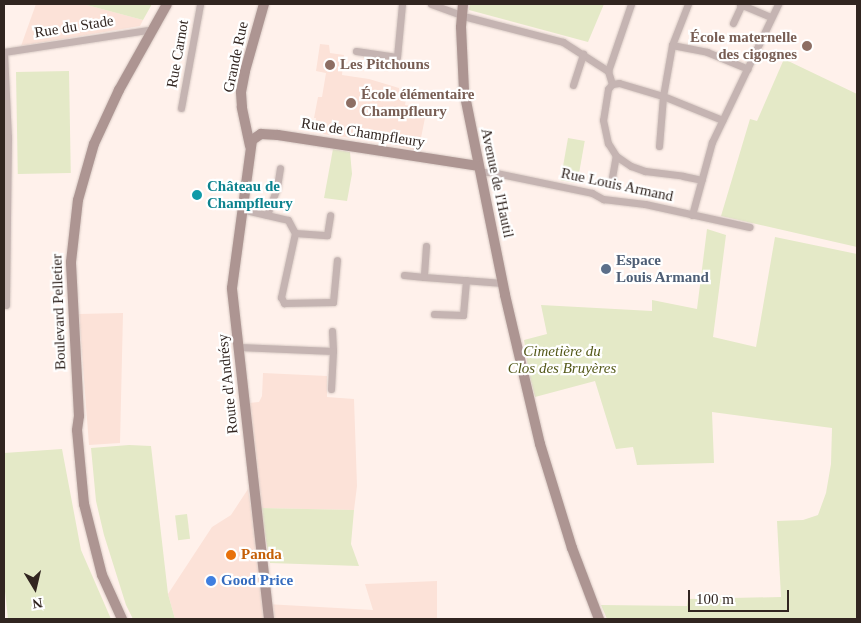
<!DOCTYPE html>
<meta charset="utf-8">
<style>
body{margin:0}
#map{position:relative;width:861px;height:623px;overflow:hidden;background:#fff1eb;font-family:Georgia,serif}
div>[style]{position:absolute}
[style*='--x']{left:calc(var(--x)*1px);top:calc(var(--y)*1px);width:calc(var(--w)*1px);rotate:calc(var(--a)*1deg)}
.built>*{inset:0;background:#fce2d8}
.green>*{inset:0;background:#e4e9c7;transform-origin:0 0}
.roads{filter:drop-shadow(0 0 1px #daccc6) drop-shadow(0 0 1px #daccc6)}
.street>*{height:7px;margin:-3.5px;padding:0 3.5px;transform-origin:3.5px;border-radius:3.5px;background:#c5b4b2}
.secondary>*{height:10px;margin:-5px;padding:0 5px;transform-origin:5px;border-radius:5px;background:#ad9592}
.dots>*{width:14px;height:14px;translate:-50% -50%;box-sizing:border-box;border:2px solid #fff;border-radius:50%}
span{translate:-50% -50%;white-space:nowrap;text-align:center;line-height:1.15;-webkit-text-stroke:4.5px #fff;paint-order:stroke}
.street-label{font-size:15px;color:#312520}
.education-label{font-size:15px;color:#785e54;font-weight:700}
.right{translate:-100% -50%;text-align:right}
.left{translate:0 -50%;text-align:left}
.culture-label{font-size:15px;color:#0d838f;font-weight:700}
.service-label{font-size:15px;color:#4e5e75;font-weight:700}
.park-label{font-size:15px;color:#545919;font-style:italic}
.food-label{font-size:15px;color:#c56008;font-weight:700}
.shop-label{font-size:15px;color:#366cbe;font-weight:700}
.frame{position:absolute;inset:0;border:5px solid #312520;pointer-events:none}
.north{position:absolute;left:10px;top:563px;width:50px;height:50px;-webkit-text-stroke:4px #fff;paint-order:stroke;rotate:171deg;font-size:14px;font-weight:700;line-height:20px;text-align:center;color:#312520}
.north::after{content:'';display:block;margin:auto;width:18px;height:22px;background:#312520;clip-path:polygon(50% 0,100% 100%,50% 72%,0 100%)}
.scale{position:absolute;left:688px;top:590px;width:101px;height:22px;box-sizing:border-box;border:2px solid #312520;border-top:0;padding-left:6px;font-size:15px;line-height:18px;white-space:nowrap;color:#312520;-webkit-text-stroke:4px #fff;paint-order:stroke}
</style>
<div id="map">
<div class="built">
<i style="clip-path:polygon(36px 4px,83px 4px,143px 20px,140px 26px,21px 46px)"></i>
<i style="clip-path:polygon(320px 44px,329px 45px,330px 53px,344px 55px,342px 75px,369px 79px,399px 88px,399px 92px,407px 94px,405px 105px,427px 108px,420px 143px,414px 150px,380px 142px,323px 134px,324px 128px,315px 126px,316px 118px,314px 118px,318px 97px,322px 97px,326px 73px,316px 71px)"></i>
<i style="clip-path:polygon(123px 313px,120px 443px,89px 445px,79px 314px)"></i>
<i style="clip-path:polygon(263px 373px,327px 376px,327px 397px,354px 399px,357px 486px,354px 510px,260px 508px,249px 403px,259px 402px,262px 396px)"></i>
<i style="clip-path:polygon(248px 489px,266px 604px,373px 610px,365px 584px,437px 581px,437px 619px,175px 619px,168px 594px,212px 527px,231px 515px)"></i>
</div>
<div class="green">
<i style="clip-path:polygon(83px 4px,152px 4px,143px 20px)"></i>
<i style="clip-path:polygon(470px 4px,604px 4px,588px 42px,469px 10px)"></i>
<i style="clip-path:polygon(784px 59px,857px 94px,857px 247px,721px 216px,750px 119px,757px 121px)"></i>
<i style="left:69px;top:71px;width:102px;height:53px;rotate:89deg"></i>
<i style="left:568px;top:138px;width:17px;height:43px;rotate:10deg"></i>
<i style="clip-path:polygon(333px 149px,350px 152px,352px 174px,347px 201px,324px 198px)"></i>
<i style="clip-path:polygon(707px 229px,726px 235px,713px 337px,756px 347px,775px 237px,857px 254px,857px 619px,607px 619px,601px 605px,687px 606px,688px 599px,781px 597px,777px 521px,803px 520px,818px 515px,826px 493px,831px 464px,832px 428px,712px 412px,714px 463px,637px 465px,633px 447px,616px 449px,595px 381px,535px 397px,529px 374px,524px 340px,547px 334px,541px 305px,652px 311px,652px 300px,697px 309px)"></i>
<i style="clip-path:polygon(129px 445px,151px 446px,168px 594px,175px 619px,133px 619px,126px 605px,104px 535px,96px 501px,91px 448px)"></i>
<i style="clip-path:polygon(62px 449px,81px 550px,111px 619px,8px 619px,4px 582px,4px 453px)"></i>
<i style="clip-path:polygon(260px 508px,354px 510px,351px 544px,359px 566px,270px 563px)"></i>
<i style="left:187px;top:514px;width:25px;height:12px;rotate:83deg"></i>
</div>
<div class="roads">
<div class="street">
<i style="--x:431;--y:4;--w:38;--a:20"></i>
<i style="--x:467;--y:17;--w:99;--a:14.6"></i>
<i style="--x:563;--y:42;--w:54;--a:32.8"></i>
<i style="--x:631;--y:4;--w:71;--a:108.9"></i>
<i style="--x:608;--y:71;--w:14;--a:73"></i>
<i style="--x:612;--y:84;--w:6;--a:129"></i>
<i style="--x:608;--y:89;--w:31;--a:99"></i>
<i style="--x:603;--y:120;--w:24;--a:78"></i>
<i style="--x:608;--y:143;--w:15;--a:58"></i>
<i style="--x:616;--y:156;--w:18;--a:34"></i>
<i style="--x:631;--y:166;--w:15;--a:20"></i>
<i style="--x:645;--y:171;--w:38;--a:7"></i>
<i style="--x:683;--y:176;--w:19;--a:12"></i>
<i style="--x:740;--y:4;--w:33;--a:23"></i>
<i style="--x:733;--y:23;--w:21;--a:-65"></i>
<i style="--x:672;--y:45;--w:36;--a:11"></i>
<i style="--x:707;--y:52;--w:44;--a:22.5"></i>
<i style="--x:356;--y:51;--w:41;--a:8.3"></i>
<i style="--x:397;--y:57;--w:53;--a:-84.6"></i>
<i style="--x:4;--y:52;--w:146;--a:-8.7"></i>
<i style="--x:4;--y:53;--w:84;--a:87.3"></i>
<i style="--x:8;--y:137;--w:168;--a:90.7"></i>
<i style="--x:612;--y:84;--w:7;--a:-8"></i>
<i style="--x:619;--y:83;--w:46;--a:16.5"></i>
<i style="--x:663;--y:96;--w:64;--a:22.1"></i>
<i style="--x:573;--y:85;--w:33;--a:-72"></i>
<i style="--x:181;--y:108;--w:106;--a:-79.6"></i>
<i style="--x:659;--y:146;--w:50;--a:-85.4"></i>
<i style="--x:663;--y:96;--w:52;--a:-80"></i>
<i style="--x:672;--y:45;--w:44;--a:-68.7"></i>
<i style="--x:479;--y:172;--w:12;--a:0"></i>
<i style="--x:491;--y:172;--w:103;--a:11.7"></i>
<i style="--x:592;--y:193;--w:13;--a:29"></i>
<i style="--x:603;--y:199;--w:42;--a:6.8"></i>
<i style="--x:645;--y:204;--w:107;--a:12.4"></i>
<i style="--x:611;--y:183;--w:27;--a:-80"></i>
<i style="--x:241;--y:209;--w:48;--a:13.2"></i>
<i style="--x:288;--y:220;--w:15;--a:62"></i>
<i style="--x:295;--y:233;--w:66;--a:102.3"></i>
<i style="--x:281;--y:297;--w:7;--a:63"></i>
<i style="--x:284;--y:303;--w:49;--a:-1.2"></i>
<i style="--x:333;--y:302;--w:42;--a:-84.6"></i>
<i style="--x:267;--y:215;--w:30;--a:-70"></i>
<i style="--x:277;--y:187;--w:19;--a:-81"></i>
<i style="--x:692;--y:215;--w:76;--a:-74.7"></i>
<i style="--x:712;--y:142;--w:153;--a:-64.4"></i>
<i style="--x:295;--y:233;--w:32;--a:4"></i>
<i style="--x:327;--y:235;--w:20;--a:-81"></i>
<i style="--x:426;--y:246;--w:31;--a:94"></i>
<i style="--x:424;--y:277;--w:79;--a:4.3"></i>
<i style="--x:404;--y:275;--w:20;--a:6"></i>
<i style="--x:434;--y:314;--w:29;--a:2"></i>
<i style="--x:463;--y:315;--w:35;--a:-85"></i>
<i style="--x:332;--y:331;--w:20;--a:87"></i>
<i style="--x:239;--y:347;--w:94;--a:2.4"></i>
<i style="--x:333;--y:351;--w:38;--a:93"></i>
</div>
<div class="secondary">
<i style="--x:463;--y:4;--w:23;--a:95"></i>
<i style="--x:461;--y:27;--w:64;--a:87.3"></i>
<i style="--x:464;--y:91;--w:208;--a:78.6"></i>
<i style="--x:505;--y:295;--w:153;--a:76.8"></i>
<i style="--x:540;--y:444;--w:109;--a:72.9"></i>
<i style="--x:572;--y:548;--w:76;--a:69.2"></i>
<i style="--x:250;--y:146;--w:40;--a:-102"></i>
<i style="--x:242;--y:107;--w:15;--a:-94"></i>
<i style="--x:241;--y:92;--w:21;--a:-79"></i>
<i style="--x:245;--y:71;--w:70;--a:-74.2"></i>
<i style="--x:122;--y:619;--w:48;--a:-114.4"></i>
<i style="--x:102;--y:575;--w:73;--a:-104.2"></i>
<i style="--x:84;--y:504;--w:74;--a:-95.4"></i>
<i style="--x:77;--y:430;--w:14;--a:-82"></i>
<i style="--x:79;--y:416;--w:154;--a:-93"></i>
<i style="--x:71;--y:262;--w:62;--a:-83.6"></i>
<i style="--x:78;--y:200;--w:58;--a:-74.1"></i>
<i style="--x:94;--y:144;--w:60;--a:-65.2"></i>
<i style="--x:119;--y:90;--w:98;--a:-60.8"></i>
<i style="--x:269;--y:619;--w:333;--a:-96.4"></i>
<i style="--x:232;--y:288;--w:149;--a:-82.3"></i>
<i style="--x:252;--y:140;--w:11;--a:-34"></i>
<i style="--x:261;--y:134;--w:17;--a:3"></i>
<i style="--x:278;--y:135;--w:202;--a:8.8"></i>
</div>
</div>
<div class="dots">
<i style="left:807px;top:46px;background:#8d6e63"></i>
<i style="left:330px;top:65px;background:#8d6e63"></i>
<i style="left:351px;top:103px;background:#8d6e63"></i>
<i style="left:197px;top:195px;background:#0f9aa8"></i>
<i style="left:606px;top:269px;background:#5c6f8a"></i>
<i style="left:231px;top:555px;background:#e8710a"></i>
<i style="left:211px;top:581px;background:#3f7fe0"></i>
</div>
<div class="street-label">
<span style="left:74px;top:27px;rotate:-9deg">Rue du Stade</span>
<span style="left:178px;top:54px;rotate:-80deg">Rue Carnot</span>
<span style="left:236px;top:57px;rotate:-78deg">Grande Rue</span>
<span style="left:363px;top:133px;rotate:9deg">Rue de Champfleury</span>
<span style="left:497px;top:183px;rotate:78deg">Avenue de l'Hautil</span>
<span style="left:617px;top:185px;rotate:12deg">Rue Louis Armand</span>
<span style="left:59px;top:312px;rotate:-92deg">Boulevard Pelletier</span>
<span style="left:228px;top:384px;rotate:-96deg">Route d'Andrésy</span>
</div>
<div class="education-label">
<span class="right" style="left:797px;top:46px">École maternelle<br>des cigognes</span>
<span class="left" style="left:340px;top:65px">Les Pitchouns</span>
<span class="left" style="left:361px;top:103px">École élémentaire<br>Champfleury</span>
</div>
<div class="culture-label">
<span class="left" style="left:207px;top:195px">Château de<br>Champfleury</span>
</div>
<div class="service-label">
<span class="left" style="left:616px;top:269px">Espace<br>Louis Armand</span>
</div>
<div class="park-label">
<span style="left:562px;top:360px">Cimetière du<br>Clos des Bruyères</span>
</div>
<div class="food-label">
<span class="left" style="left:241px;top:555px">Panda</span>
</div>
<div class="shop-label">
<span class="left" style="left:221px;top:581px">Good Price</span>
</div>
<div class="frame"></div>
<div class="north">N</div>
<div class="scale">100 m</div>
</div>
